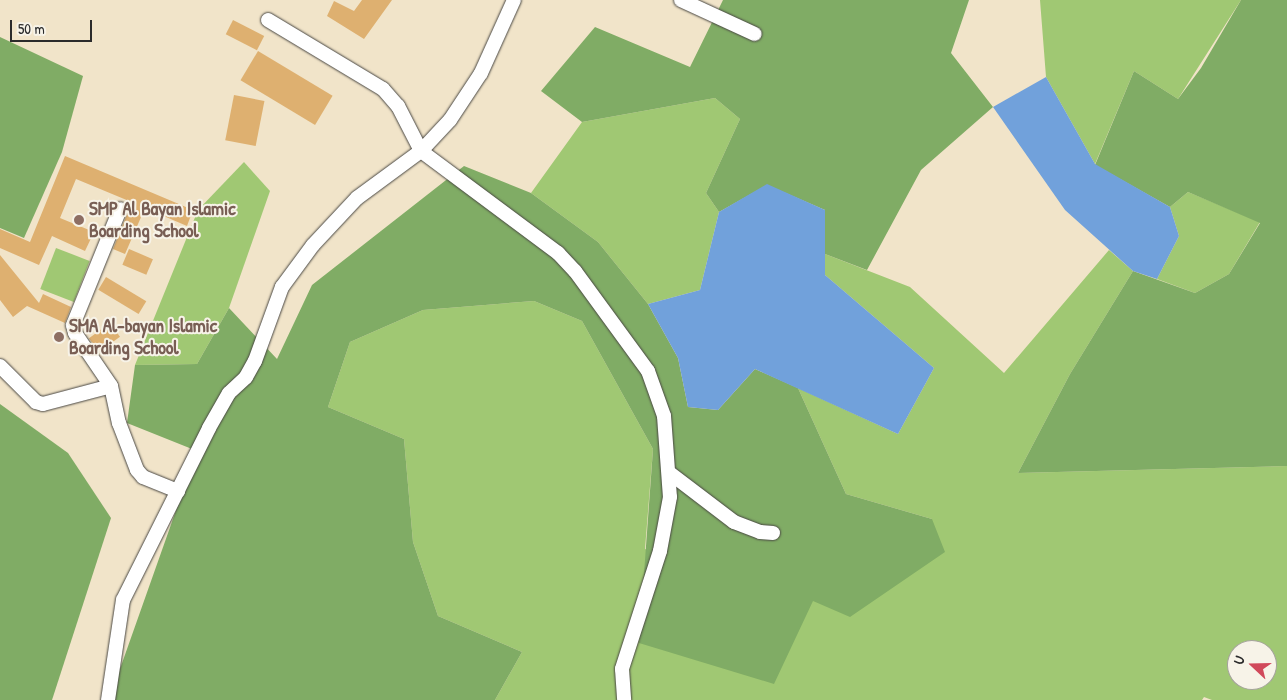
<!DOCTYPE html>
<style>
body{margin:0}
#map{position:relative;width:1287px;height:700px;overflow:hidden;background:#f1e4c9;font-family:"Patrick Hand",sans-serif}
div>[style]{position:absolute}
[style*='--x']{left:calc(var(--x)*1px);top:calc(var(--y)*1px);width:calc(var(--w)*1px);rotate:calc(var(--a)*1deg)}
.green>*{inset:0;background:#a0c873;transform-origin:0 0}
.forest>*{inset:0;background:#80ac65}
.water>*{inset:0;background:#71a1db}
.building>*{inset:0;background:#deb070;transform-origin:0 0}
.roads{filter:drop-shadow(0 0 1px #494743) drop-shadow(0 0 1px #494743)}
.minor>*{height:14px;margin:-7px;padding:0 7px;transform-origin:7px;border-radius:7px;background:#fff}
.dots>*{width:14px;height:14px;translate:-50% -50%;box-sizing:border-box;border:2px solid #f7f3e8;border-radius:50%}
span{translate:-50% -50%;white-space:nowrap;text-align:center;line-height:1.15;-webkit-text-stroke:4px #f7f3e8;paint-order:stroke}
.education-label{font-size:19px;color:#785e54;font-weight:700}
.left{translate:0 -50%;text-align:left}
.north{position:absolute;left:1227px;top:640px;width:50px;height:50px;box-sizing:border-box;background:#f7f3e8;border:1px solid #a5a39c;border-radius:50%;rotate:291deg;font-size:14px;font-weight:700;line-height:20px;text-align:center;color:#2b2b2b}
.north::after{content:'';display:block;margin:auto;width:18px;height:22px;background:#d1495b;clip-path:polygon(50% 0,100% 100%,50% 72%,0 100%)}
.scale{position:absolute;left:10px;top:20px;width:82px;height:22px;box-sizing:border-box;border:2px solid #2b2b2b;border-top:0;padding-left:6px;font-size:15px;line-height:18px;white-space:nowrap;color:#2b2b2b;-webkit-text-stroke:4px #f7f3e8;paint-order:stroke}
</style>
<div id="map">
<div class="green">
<i style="clip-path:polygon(1040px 0,1241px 0,1178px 99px,1134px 71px,1095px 164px,1046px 77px)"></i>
<i style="clip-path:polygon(715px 98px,740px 119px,706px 193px,719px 212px,700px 290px,648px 304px,598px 242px,531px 193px,582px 122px)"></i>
<i style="clip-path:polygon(244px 162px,270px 191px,229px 308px,197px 364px,135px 365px,198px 210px)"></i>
<i style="clip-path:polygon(1188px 192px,1260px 222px,1229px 274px,1195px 293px,1157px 279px,1179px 236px,1170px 207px)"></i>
<i style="left:56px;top:248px;width:36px;height:44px;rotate:21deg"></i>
<i style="clip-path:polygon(evenodd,1109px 250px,1133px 271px,1070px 374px,1018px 473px,1287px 466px,1287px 700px,1212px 700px,1204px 697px,1202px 700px,495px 700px,522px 652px,438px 616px,413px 542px,404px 439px,328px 407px,350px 342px,423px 310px,534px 301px,582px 321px,653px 449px,645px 549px,813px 601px,932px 519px,846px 494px,798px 388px,898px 434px,934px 368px,825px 275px,825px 254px,910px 287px,1004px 373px,1109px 250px,1237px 650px,1267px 650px,1267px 680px,1237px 680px,1237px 650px)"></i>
</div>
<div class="forest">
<i style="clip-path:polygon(723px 0,969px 0,951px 53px,993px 107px,921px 170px,867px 270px,825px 254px,825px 210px,767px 185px,719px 212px,706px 193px,740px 119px,715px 98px,582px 122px,541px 91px,595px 27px,690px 67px)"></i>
<i style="clip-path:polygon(1241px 0,1287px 0,1287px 466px,1018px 473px,1070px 374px,1133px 271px,1195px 293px,1229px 274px,1260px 223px,1188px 192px,1170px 207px,1095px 165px,1134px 71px,1178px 99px,1201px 68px)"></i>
<i style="clip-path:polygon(0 37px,83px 76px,62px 152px,24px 238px,0 228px)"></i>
<i style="clip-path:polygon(464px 166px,531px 193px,598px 242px,648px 304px,678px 358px,688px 407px,718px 410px,755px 369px,798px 388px,846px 494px,932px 519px,945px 552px,850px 617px,813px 601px,774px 684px,639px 643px,653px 449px,582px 321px,534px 301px,423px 310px,350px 342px,328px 407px,404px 439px,413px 542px,438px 616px,522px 652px,495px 700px,109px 700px,197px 451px,127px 423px,135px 365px,197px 364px,229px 308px,277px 359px,312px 285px)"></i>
<i style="clip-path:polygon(0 404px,68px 453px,111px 518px,52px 700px,0 700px)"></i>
</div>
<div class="water">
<i style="clip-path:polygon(1046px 77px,1095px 164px,1170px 207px,1179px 236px,1157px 279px,1133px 271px,1065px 210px,993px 107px)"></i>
<i style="clip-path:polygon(767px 184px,825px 210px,825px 275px,934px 368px,898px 434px,755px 369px,718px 410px,688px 407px,678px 358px,648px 304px,700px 290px,719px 212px)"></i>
</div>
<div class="building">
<i style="clip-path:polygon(362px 0,392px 0,364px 39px,327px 16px,334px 1px,354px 11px)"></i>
<i style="left:233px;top:20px;width:35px;height:16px;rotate:27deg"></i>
<i style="left:258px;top:51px;width:87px;height:34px;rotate:31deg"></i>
<i style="left:234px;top:95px;width:31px;height:46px;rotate:11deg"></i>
<i style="clip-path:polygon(65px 156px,193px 210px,187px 226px,145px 208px,125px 254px,113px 249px,128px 212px,129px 201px,76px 179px,60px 218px,94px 232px,85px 251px,52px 236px,39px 265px,0 248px,0 229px,30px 242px)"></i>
<i style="left:129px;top:249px;width:26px;height:17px;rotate:23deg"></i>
<i style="clip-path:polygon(0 255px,39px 303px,43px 294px,71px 307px,65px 323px,27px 306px,13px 317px,0 300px)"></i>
<i style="left:106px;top:277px;width:47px;height:15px;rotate:31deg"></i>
<i style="left:110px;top:323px;width:17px;height:26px;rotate:54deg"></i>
</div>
<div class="roads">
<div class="minor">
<i style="--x:681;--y:0;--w:81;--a:24.7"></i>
<i style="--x:268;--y:20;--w:134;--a:31"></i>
<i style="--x:383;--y:89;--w:23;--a:49"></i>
<i style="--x:398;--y:106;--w:51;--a:62.9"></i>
<i style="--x:421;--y:151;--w:171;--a:36.7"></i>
<i style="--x:558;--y:253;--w:25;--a:47"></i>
<i style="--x:575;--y:271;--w:124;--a:53.9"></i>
<i style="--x:648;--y:371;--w:48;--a:70.4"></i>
<i style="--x:664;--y:416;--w:81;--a:85.8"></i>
<i style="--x:670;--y:497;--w:55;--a:100.5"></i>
<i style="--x:660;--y:551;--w:124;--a:107.9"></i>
<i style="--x:622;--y:669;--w:31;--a:86"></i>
<i style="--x:0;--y:366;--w:51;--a:45"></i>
<i style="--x:36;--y:402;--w:7;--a:16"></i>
<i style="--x:43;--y:404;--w:70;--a:-14.8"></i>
<i style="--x:111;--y:386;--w:38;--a:78"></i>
<i style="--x:119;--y:423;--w:50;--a:69"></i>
<i style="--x:137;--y:470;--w:9;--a:49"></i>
<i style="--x:143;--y:477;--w:38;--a:22"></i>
<i style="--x:111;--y:386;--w:64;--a:-124.2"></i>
<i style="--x:75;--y:333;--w:8;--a:-104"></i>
<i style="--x:73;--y:325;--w:125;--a:-67.9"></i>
<i style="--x:671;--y:474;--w:79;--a:37.3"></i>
<i style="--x:734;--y:522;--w:28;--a:21"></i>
<i style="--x:760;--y:532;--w:13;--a:4"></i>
<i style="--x:108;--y:700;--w:101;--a:-81.5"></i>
<i style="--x:123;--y:600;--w:192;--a:-63.4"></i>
<i style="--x:209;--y:428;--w:40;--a:-60.3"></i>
<i style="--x:229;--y:393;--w:23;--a:-43"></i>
<i style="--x:246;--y:377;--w:18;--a:-61"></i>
<i style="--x:255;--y:361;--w:79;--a:-70"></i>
<i style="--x:282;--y:287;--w:52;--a:-53.6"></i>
<i style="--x:313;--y:245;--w:64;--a:-46.9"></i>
<i style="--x:357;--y:198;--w:79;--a:-36.3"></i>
<i style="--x:421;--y:151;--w:42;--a:-46.9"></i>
<i style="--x:450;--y:120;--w:56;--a:-56.6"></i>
<i style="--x:481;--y:73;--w:80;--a:-65.7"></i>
</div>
</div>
<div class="dots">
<i style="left:79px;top:220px;background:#8d6e63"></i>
<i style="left:59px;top:337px;background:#8d6e63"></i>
</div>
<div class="education-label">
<span class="left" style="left:89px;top:220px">SMP Al Bayan Islamic<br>Boarding School</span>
<span class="left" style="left:69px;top:337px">SMA Al-bayan Islamic<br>Boarding School</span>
</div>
<div class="north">U</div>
<div class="scale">50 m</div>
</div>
